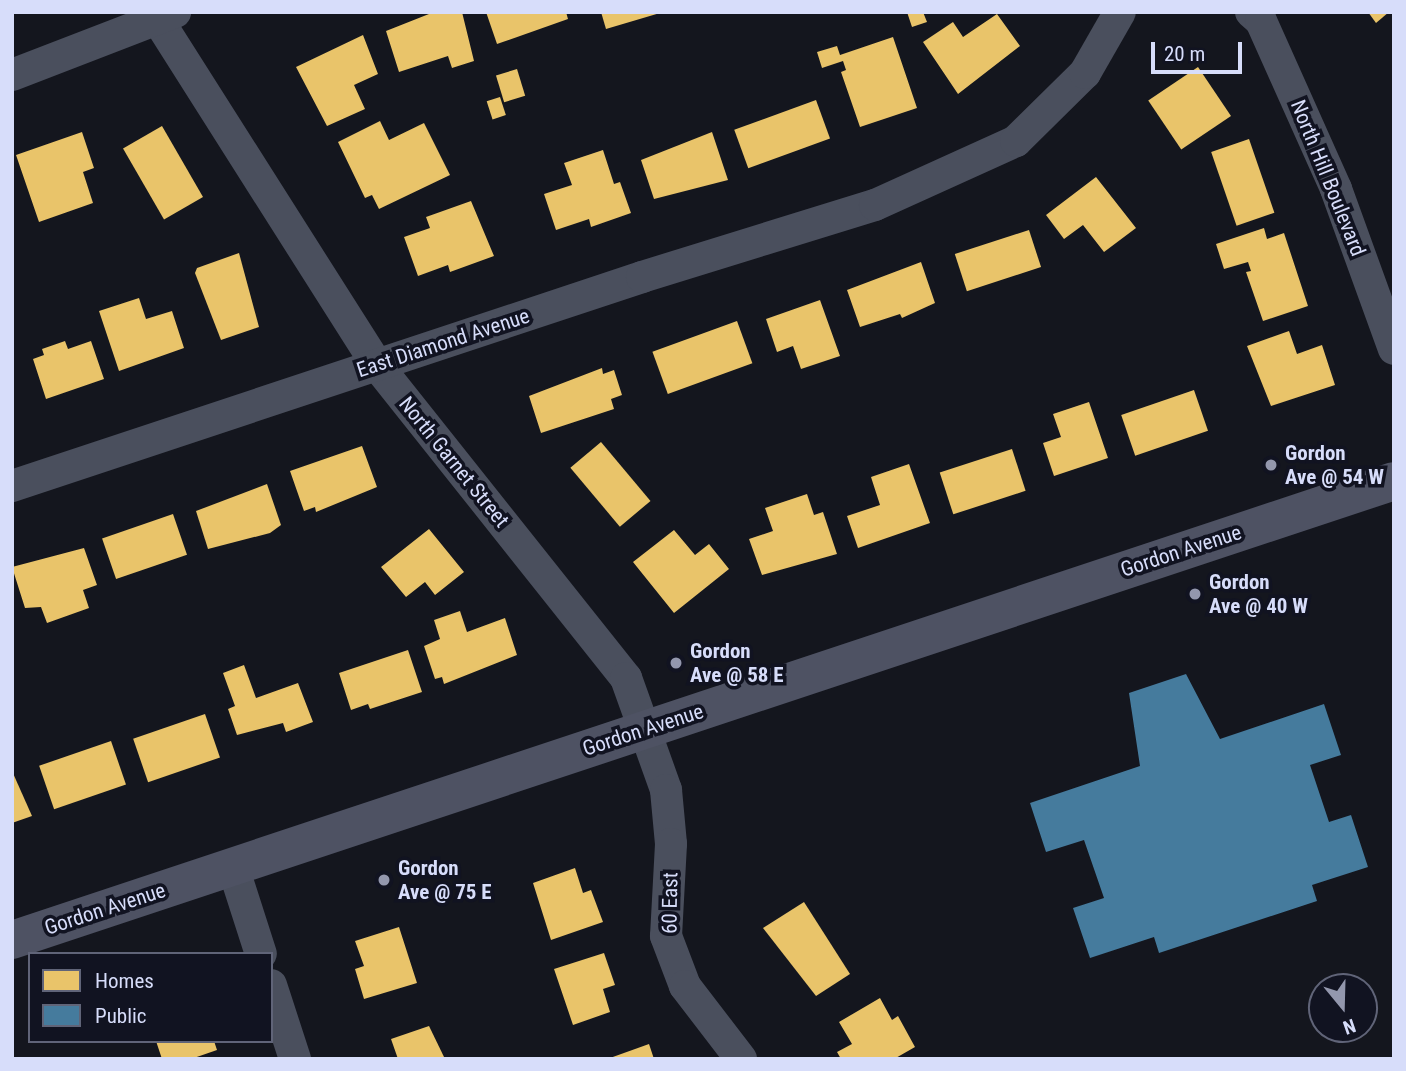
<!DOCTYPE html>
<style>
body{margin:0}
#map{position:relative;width:1406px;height:1071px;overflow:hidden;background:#14161e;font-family:"Roboto Condensed",sans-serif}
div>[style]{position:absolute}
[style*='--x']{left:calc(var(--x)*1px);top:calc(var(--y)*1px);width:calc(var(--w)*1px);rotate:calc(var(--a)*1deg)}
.homes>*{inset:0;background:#e9c46a;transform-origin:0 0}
.public>*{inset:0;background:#457b9d}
.street>*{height:32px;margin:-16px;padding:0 16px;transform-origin:16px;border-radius:16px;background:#4a4f5d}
.secondary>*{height:38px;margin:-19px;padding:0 19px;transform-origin:19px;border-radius:19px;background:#4e5263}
.dots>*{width:19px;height:19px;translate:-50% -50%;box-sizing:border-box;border:4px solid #111321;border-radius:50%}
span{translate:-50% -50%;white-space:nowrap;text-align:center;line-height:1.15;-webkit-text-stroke:7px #111321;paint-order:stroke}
.street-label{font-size:21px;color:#d7ddfa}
.poi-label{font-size:21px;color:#d7ddfa;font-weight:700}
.left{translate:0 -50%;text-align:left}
.frame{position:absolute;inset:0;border:14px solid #d7ddfa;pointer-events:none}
.legend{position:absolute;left:28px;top:952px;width:245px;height:91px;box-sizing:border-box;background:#111321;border:2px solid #606478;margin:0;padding:9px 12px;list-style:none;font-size:21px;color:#d7ddfa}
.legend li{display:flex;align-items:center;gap:14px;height:35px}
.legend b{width:35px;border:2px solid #606478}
.north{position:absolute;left:1308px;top:973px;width:70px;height:70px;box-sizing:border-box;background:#111321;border:2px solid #606478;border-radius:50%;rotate:161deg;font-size:19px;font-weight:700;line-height:28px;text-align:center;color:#d7ddfa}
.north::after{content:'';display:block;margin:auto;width:24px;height:32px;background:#9397ad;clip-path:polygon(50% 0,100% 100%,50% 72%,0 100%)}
.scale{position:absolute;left:1151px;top:42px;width:91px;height:32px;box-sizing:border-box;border:4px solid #d7ddfa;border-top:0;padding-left:9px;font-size:21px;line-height:24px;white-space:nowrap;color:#d7ddfa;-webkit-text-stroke:5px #111321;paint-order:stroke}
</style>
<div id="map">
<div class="homes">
<i style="clip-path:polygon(434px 12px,462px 12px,474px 61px,452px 68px,448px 56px,399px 72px,386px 31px)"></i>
<i style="clip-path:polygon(486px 12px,566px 12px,568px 19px,497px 44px)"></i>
<i style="clip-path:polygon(601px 12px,660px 12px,660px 13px,606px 29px)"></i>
<i style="clip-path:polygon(907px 12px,923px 12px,927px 22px,912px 27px)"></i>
<i style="clip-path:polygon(1368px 12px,1389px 12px,1376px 23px)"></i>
<i style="clip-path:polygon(997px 14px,1020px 46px,958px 94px,923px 42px,953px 22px,963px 37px)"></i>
<i style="clip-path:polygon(363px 35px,378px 74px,354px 85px,365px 109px,327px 126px,296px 67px)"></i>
<i style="clip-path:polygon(893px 37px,917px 108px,860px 127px,841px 72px,846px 70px,843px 61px,822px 68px,817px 52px,837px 46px,840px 55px)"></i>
<i style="left:1198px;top:67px;width:59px;height:60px;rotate:56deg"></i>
<i style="left:517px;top:69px;width:28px;height:22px;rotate:73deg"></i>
<i style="left:500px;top:97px;width:19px;height:14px;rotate:72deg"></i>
<i style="left:816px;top:100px;width:41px;height:87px;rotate:70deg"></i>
<i style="clip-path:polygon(380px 121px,389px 140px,424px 123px,450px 175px,379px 209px,372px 195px,365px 198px,338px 142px)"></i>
<i style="left:162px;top:126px;width:82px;height:45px;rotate:60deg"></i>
<i style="clip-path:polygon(82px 132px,94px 168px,83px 172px,93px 203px,39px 222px,16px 155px)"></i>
<i style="clip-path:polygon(712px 132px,728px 180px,654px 199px,641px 160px)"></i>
<i style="left:1249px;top:139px;width:78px;height:40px;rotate:71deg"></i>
<i style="clip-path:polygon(603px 150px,614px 184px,620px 182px,631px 213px,591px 227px,589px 219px,556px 230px,544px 194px,572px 185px,564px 163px)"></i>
<i style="clip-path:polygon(1096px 177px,1136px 228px,1104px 252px,1083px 225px,1064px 239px,1046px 215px)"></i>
<i style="clip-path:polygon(471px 201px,494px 256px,450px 272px,448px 265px,418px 276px,404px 237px,430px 228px,426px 217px)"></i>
<i style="clip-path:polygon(1264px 228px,1267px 239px,1284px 233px,1308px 306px,1263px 321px,1246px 272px,1251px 271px,1248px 262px,1224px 269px,1216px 244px)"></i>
<i style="left:1029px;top:230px;width:39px;height:78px;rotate:72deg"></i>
<i style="clip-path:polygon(239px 253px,259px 327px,221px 340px,195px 273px,197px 268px)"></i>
<i style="clip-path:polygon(921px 262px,935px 303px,902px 318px,900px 314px,860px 327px,847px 290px)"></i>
<i style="clip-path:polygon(139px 298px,146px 319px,172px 311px,184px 348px,119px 371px,99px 311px)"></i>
<i style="clip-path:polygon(820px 300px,840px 356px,801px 369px,793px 346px,777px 352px,766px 319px)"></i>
<i style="left:737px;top:321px;width:45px;height:90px;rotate:70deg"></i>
<i style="clip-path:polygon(1289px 331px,1297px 354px,1322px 345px,1335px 385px,1271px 406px,1247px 346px)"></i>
<i style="clip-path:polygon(65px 341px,68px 349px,91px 341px,104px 379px,46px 399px,33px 359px,44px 355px,42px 349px)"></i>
<i style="clip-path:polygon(602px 368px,603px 374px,614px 370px,622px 395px,611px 399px,614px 409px,541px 433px,529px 396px)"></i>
<i style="left:1194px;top:390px;width:43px;height:77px;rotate:71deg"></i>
<i style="clip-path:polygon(1089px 402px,1108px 458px,1054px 476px,1043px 443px,1061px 437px,1053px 414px)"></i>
<i style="left:601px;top:442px;width:77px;height:40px;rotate:50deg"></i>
<i style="clip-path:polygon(362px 446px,377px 487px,316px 512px,315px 507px,304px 511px,290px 471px)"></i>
<i style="left:1012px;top:449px;width:44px;height:76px;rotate:72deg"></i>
<i style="clip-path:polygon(909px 464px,930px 523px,858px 548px,847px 516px,880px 505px,871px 477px)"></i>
<i style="clip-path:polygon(267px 484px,281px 525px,270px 533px,208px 549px,196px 511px)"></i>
<i style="clip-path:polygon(807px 494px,814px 515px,823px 512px,837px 554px,762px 575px,749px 539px,773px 531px,765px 508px)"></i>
<i style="left:173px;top:514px;width:43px;height:75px;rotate:71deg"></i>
<i style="clip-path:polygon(429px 529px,464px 572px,435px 595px,425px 582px,406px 597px,381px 567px)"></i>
<i style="clip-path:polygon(674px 530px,695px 555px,709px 544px,729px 569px,674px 613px,633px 562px)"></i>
<i style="clip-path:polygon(84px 548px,97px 585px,83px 590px,89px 608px,47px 623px,41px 607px,25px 608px,12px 567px)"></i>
<i style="clip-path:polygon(460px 611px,467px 632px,505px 618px,517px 655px,444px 684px,442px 677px,435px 679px,424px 646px,440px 639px,434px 620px)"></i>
<i style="clip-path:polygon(408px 650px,422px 692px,370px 709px,368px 704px,351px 710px,339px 673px)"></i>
<i style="clip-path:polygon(244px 665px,256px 698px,298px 683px,313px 722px,286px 732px,283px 723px,237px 735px,228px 709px,235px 706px,223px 673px)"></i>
<i style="left:205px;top:714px;width:46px;height:76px;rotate:71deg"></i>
<i style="left:111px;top:741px;width:46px;height:76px;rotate:71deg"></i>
<i style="clip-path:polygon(12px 771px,32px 816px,12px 823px)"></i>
<i style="clip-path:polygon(575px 868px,583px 893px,591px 890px,603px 922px,551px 940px,533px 883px)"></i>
<i style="clip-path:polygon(804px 902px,850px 974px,816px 996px,763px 928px)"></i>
<i style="clip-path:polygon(399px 927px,417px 983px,364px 999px,355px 969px,364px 966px,355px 941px)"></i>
<i style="clip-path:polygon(604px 953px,615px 985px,603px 989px,610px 1012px,573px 1025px,554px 969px)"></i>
<i style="clip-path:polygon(880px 998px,892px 1020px,898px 1016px,915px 1047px,894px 1059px,841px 1059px,837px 1052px,852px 1044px,839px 1022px)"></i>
<i style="clip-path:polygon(429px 1026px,445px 1059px,398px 1059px,391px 1039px)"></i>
<i style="clip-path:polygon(156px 1041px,214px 1041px,217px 1050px,191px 1059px,162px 1059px)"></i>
<i style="clip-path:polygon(649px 1044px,654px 1059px,610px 1059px,610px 1058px)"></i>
</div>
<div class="public">
<i style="clip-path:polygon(1186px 674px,1220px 739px,1324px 704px,1341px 755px,1310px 765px,1329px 822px,1351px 815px,1368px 867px,1312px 885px,1317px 901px,1159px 953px,1154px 937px,1090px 958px,1073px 908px,1104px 898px,1084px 840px,1046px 852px,1030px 803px,1140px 766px,1129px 693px)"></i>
</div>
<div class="street">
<i style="--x:153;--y:12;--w:418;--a:57.6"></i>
<i style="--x:377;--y:365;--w:400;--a:51.5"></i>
<i style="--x:626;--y:678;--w:119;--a:70.3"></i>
<i style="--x:666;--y:790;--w:54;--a:84.7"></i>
<i style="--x:671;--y:844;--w:92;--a:93.1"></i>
<i style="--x:666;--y:936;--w:53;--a:69.2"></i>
<i style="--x:685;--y:986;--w:92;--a:52.5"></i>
<i style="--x:1251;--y:12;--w:13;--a:42"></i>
<i style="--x:1261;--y:21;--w:184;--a:65.9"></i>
<i style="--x:1336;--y:189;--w:170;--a:70.1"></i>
<i style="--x:12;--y:75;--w:175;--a:-21.1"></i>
<i style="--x:12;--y:486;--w:664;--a:-18.35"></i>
<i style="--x:642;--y:277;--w:244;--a:-17.2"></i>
<i style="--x:875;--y:205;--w:155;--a:-24.4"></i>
<i style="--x:1016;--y:141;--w:97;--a:-44.6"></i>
<i style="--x:1085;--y:73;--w:70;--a:-60.2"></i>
<i style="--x:233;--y:867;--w:91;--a:72.2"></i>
<i style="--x:271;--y:985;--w:78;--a:72"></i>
</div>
<div class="secondary">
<i style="--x:12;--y:940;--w:1456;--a:-18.37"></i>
</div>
<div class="dots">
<i style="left:1271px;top:465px;background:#9397ad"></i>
<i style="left:1195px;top:594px;background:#9397ad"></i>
<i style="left:676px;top:663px;background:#9397ad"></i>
<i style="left:384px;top:880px;background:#9397ad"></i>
</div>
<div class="street-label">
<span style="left:1328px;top:178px;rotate:68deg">North Hill Boulevard</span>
<span style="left:443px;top:343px;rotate:-18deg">East Diamond Avenue</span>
<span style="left:454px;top:462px;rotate:51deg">North Garnet Street</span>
<span style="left:1181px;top:551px;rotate:-18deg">Gordon Avenue</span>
<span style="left:643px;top:730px;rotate:-18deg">Gordon Avenue</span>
<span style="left:670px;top:903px;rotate:-89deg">60 East</span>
<span style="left:105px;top:909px;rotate:-18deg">Gordon Avenue</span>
</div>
<div class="poi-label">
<span class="left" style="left:1285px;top:465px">Gordon<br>Ave @ 54 W</span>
<span class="left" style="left:1209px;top:594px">Gordon<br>Ave @ 40 W</span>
<span class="left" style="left:690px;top:663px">Gordon<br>Ave @ 58 E</span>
<span class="left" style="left:398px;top:880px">Gordon<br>Ave @ 75 E</span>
</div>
<div class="frame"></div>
<ul class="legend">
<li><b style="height:19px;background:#e9c46a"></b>Homes</li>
<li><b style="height:19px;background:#457b9d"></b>Public</li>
</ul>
<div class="north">N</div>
<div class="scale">20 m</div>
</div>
